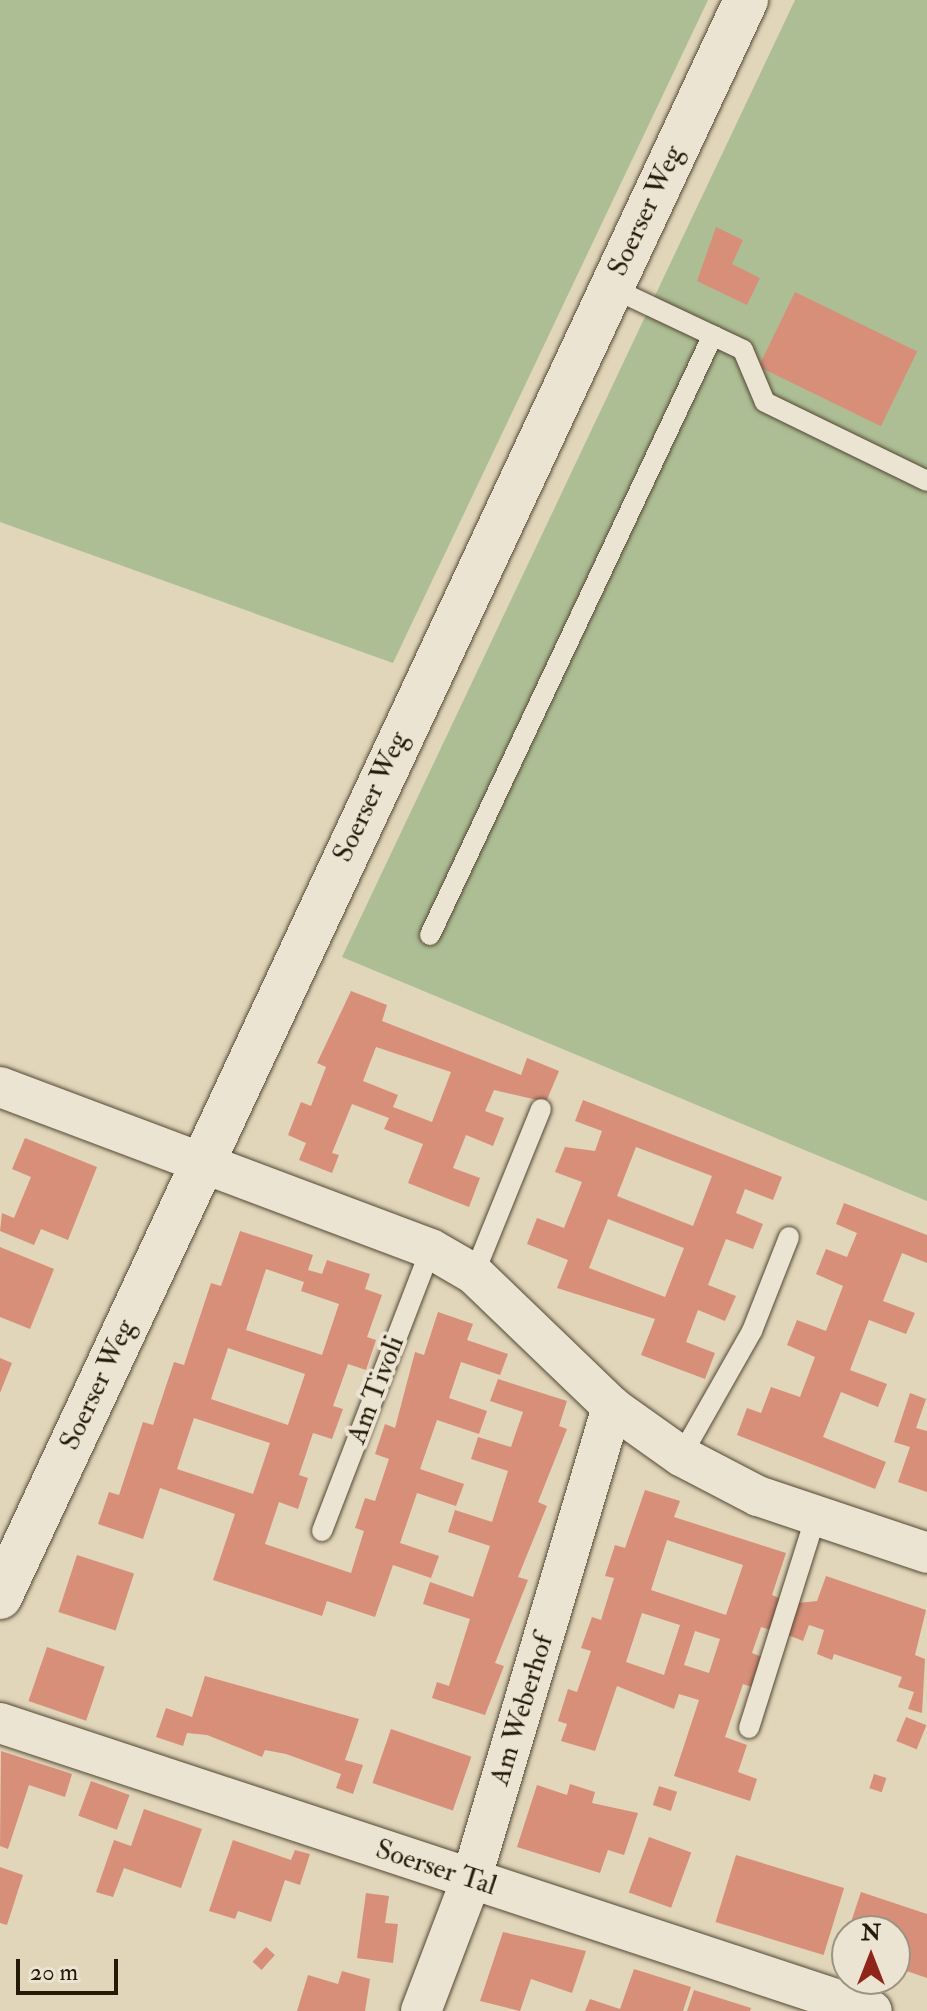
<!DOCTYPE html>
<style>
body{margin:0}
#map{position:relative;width:927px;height:2011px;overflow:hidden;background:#e1d5ba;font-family:"IM FELL Double Pica",serif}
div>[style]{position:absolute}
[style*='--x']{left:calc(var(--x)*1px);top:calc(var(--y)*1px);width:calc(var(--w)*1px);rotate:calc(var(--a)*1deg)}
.green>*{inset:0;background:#adbe95}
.building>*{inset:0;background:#d78f7a;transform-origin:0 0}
.roads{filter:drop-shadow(0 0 2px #544834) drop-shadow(0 0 2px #544834)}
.service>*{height:20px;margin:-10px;padding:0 10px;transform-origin:10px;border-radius:10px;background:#ece4d2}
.minor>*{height:40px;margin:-20px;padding:0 20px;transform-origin:20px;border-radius:20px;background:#ece4d2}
.tertiary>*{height:44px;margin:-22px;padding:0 22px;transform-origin:22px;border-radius:22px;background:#ece4d2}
span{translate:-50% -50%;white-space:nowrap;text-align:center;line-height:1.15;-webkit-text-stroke:8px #ece4d2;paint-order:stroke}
.street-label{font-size:28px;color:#251908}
.north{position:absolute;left:831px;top:1915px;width:80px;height:80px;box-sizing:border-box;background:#ece4d2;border:2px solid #9c9381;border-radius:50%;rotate:0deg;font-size:22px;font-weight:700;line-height:32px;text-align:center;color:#251908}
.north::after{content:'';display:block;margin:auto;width:28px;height:36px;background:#8f2418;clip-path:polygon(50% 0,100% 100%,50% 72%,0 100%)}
.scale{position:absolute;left:16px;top:1959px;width:102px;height:36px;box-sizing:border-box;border:4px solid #251908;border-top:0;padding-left:10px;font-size:24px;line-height:28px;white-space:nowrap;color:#251908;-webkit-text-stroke:6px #ece4d2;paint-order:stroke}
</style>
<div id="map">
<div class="green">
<i style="clip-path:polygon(0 0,708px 0,393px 663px,0 522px)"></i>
<i style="clip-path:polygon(795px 0,927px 0,927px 1201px,342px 957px)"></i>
</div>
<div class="building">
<i style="clip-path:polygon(716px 227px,743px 240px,732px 264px,760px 278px,747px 305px,697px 281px)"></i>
<i style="left:795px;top:292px;width:136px;height:83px;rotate:26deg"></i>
<i style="clip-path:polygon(evenodd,351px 991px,387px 1005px,382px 1021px,521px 1075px,527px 1058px,559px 1071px,546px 1102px,494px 1090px,485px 1111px,504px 1118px,493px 1146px,466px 1135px,453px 1168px,480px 1178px,469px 1207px,408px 1183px,423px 1144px,384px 1129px,389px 1118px,352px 1104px,332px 1153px,339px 1155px,332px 1173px,299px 1160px,306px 1143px,288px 1135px,301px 1102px,311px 1106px,326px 1067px,317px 1063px,351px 991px,376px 1047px,451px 1072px,432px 1122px,393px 1107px,398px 1095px,363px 1081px,376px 1047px)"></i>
<i style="clip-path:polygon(evenodd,583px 1100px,782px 1177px,773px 1200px,745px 1189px,736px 1213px,763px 1224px,753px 1249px,726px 1239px,708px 1285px,736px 1296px,725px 1321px,698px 1310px,686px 1342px,715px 1353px,705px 1379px,641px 1355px,655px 1319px,557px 1288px,568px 1260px,527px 1244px,537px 1218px,564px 1228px,582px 1182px,555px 1172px,565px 1147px,595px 1151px,602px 1131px,575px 1121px,583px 1100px,636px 1147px,712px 1176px,693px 1226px,617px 1196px,636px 1147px,583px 1100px,608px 1219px,684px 1248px,665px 1297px,589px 1268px,608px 1219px)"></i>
<i style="clip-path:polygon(25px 1138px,97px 1167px,68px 1240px,41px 1229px,34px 1245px,0 1231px,2px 1213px,14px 1218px,31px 1177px,12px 1169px)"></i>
<i style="clip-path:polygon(844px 1203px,927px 1235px,927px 1263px,902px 1253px,883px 1301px,915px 1313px,906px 1334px,869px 1320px,850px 1370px,887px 1384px,878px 1407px,841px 1392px,823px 1437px,886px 1462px,875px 1489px,737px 1435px,747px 1408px,761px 1413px,771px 1387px,800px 1397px,815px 1357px,787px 1345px,797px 1320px,826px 1331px,843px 1286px,816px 1274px,826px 1249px,847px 1257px,857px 1233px,836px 1224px)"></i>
<i style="clip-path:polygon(evenodd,240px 1231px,313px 1255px,308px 1270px,322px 1274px,327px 1260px,370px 1274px,365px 1289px,382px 1295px,367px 1337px,376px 1340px,366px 1370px,348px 1364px,333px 1406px,343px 1409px,332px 1439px,313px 1433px,299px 1475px,308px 1478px,298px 1509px,279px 1502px,265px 1544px,351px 1573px,364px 1531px,355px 1528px,365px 1498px,375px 1501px,389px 1459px,375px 1454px,385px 1424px,395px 1428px,415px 1352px,424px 1355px,438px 1312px,473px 1324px,467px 1340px,508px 1354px,500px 1375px,461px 1362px,449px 1398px,487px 1411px,479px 1434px,437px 1420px,420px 1469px,464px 1484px,456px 1506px,417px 1493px,400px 1543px,439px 1556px,431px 1578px,393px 1565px,375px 1617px,327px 1601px,322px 1616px,213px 1580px,235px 1514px,160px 1488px,143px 1539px,98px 1524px,109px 1492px,119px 1495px,143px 1422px,153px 1425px,174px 1362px,184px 1365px,211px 1283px,221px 1286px,240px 1231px,266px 1269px,304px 1282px,301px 1291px,339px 1304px,322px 1355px,246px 1330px,266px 1269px,240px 1231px,228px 1348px,305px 1374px,288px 1425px,211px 1399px,228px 1348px,240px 1231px,194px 1418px,270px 1443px,253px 1494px,177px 1469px,194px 1418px)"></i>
<i style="clip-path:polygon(0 1247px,54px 1269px,30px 1329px,0 1317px)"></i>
<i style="clip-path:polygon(0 1358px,12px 1363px,0 1393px)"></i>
<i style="clip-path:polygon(498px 1379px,567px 1401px,559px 1426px,567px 1429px,538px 1502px,547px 1506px,518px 1577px,528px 1580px,495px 1663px,504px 1666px,485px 1715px,432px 1698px,437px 1682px,449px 1686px,470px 1619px,423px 1604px,430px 1582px,473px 1597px,490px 1546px,448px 1532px,455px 1510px,492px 1522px,508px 1471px,471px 1459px,478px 1437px,511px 1447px,523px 1412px,490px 1401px)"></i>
<i style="clip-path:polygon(910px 1393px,926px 1399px,916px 1428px,927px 1431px,927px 1492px,898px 1482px,910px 1447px,894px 1442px)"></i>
<i style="clip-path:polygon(evenodd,645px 1490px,680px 1501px,674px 1517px,786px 1553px,772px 1595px,781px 1599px,771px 1630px,761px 1627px,752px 1653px,762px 1657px,752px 1687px,743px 1684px,725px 1737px,747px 1745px,738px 1772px,757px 1779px,750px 1801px,674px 1776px,699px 1700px,679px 1694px,674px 1709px,617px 1686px,595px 1751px,561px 1741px,567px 1724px,558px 1721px,568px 1689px,577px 1692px,591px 1651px,581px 1648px,592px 1617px,601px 1620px,614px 1578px,605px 1576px,615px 1545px,625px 1548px,645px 1490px,667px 1540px,743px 1565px,726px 1615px,651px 1590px,667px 1540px,645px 1490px,642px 1613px,680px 1625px,664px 1675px,626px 1662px,642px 1613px,645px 1490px,695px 1631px,720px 1639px,709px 1673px,684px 1665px,695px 1631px)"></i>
<i style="left:77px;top:1555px;width:60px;height:60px;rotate:18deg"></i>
<i style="clip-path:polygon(826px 1576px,926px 1610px,915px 1655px,925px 1659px,922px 1713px,908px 1709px,914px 1692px,898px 1687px,902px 1677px,834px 1654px,832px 1660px,817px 1654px,824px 1630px,809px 1625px,803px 1641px,788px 1635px,799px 1603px,817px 1601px)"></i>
<i style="left:47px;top:1647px;width:61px;height:57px;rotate:19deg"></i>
<i style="clip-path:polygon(205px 1676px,359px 1719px,345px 1760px,363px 1765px,353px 1794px,336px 1788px,341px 1774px,286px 1754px,265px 1750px,262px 1757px,207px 1735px,187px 1733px,183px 1746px,156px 1737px,166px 1708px,192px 1717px)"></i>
<i style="left:906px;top:1717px;width:22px;height:26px;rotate:22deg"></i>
<i style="left:391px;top:1729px;width:85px;height:57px;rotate:19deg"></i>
<i style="clip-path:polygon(1px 1751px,72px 1774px,65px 1797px,29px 1785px,8px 1849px,0 1846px)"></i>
<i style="left:874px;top:1774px;width:13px;height:15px;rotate:18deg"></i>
<i style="left:91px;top:1781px;width:41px;height:37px;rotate:20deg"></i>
<i style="clip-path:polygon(570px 1784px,595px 1792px,592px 1803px,638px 1813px,624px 1855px,608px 1850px,600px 1873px,517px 1847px,537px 1785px,567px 1795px)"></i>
<i style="left:659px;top:1786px;width:19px;height:20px;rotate:18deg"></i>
<i style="clip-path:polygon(144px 1809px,202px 1829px,181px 1888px,124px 1868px,113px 1897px,96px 1892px,114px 1840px,131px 1846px)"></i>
<i style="left:649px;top:1837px;width:45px;height:59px;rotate:20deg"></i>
<i style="clip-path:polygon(233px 1840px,291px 1860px,295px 1850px,310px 1854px,300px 1885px,285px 1880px,271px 1922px,238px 1911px,235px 1919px,209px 1911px)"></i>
<i style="left:736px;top:1855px;width:113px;height:70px;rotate:17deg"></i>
<i style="clip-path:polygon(0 1867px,23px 1875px,7px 1925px,0 1923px)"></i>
<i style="clip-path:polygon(861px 1892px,927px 1914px,927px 1978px,895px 1967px,895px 1931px,848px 1931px)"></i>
<i style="clip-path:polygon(366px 1893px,389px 1896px,385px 1923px,398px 1924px,393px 1963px,357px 1958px)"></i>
<i style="clip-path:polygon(503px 1932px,586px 1951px,572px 1993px,531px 1979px,520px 2011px,480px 2001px)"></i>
<i style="left:266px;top:1947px;width:12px;height:20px;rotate:42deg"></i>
<i style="clip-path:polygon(634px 1969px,691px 1987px,683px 2011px,585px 2011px,590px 1999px,620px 2009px)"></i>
<i style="clip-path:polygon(342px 1971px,370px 1979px,365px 2011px,297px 2011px,308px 1975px,338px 1984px)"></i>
<i style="clip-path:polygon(694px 1990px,751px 2008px,750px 2011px,687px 2011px)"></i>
</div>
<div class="roads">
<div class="service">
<i style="--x:610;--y:287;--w:147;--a:25.3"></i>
<i style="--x:743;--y:350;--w:56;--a:67.1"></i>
<i style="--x:765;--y:402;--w:180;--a:26"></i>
<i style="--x:430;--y:935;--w:663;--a:-64.75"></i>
<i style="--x:474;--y:1274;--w:178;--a:-67.9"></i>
<i style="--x:681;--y:1456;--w:144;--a:-60.4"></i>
<i style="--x:752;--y:1331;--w:101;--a:-68.5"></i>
<i style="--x:322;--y:1531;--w:302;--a:-68.9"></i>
<i style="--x:749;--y:1728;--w:223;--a:-72.5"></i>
</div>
<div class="minor">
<i style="--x:0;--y:1087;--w:460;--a:20.6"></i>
<i style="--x:431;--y:1249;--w:50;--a:30.2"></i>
<i style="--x:474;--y:1274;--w:192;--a:43.9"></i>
<i style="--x:612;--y:1407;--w:85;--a:35.4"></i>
<i style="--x:681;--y:1456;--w:87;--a:27.5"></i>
<i style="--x:758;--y:1496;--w:178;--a:18.6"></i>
<i style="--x:0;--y:1723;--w:918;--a:18.28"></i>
<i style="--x:421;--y:2011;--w:140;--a:-69.1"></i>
<i style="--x:471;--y:1880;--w:494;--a:-73.4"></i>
</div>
<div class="tertiary">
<i style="--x:0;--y:1597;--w:1763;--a:-64.96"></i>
</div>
</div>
<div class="street-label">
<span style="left:646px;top:211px;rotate:-65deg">Soerser Weg</span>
<span style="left:371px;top:797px;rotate:-65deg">Soerser Weg</span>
<span style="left:98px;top:1385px;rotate:-65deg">Soerser Weg</span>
<span style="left:376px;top:1390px;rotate:-69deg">Am Tivoli</span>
<span style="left:522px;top:1710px;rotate:-73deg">Am Weberhof</span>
<span style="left:436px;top:1868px;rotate:18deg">Soerser Tal</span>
</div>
<div class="north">N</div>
<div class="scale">20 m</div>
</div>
